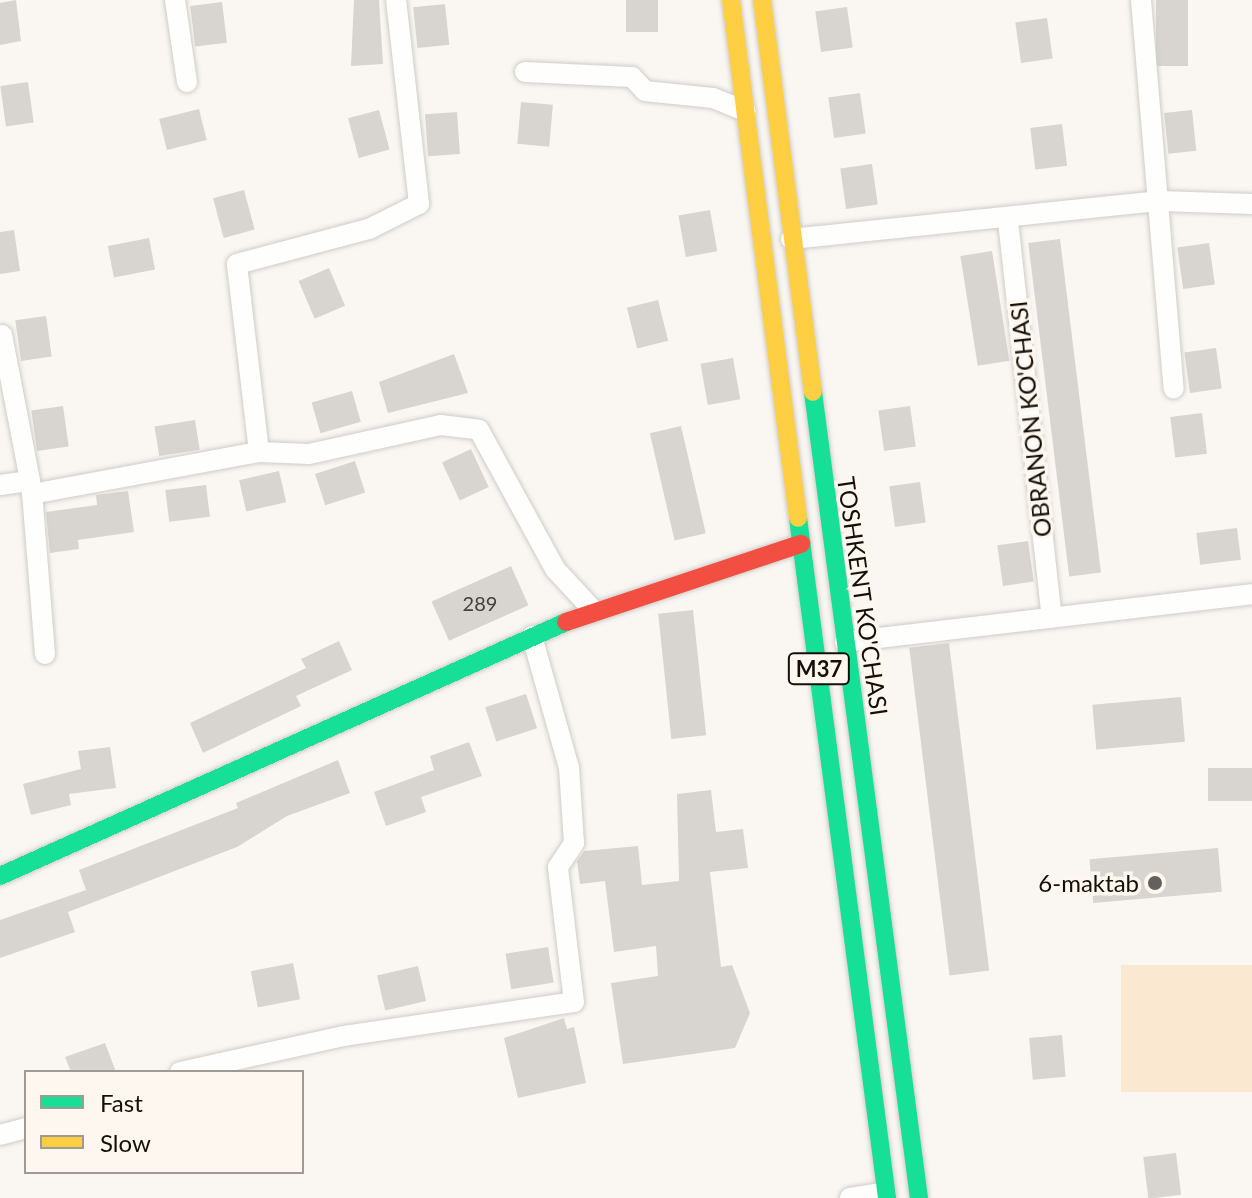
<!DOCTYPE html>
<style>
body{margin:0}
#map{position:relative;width:1252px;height:1198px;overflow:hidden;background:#faf7f3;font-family:Lato,sans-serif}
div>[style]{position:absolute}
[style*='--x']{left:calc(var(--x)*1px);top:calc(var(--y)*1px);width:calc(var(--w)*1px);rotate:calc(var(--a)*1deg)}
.green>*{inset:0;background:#fae8d1;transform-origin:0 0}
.building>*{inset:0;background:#d8d4cf;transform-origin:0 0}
.roads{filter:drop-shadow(0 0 2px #d0ccc7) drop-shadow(0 0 2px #d0ccc7)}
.street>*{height:20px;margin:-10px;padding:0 10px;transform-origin:10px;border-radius:10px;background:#fefefd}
.fast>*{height:18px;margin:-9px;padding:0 9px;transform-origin:9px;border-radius:9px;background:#16e098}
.slow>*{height:18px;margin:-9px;padding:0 9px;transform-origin:9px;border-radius:9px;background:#ffcf43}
.jam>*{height:18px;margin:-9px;padding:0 9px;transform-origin:9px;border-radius:9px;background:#f24e42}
.dots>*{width:22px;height:22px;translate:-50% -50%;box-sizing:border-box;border:4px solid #fdf7f0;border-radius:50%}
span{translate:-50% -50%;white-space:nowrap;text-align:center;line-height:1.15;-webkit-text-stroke:7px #fdf7f0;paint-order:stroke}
.number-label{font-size:20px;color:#45403a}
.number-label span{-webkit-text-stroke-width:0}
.shield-label span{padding:2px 6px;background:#fdf7f0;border:2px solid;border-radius:6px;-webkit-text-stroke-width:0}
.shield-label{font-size:22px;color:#140f09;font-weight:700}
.street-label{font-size:24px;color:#140f09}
.poi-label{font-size:24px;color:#140f09}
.right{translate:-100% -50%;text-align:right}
.legend{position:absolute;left:24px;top:1070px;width:280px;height:104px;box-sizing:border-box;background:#fdf7f0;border:2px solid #a09a94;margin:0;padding:10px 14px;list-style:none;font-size:24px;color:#140f09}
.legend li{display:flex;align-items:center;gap:16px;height:40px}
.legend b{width:40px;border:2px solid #a09a94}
</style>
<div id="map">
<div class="green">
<i style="left:1252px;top:965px;width:127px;height:131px;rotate:90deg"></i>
</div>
<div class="building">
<i style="clip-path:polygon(16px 0,21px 41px,0 45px,0 3px)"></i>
<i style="clip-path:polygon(354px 0,379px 0,383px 64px,351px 66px)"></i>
<i style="left:626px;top:0;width:32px;height:32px"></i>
<i style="left:1156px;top:0;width:32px;height:66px"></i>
<i style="left:222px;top:2px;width:41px;height:32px;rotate:83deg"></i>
<i style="left:445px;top:4px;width:41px;height:32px;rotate:84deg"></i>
<i style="left:847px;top:7px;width:41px;height:32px;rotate:82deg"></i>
<i style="left:1047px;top:18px;width:41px;height:32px;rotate:82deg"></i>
<i style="left:28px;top:82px;width:41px;height:28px;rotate:82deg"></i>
<i style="left:860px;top:93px;width:41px;height:32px;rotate:82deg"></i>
<i style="left:521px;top:102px;width:32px;height:42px;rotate:5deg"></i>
<i style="left:199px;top:109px;width:32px;height:41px;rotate:76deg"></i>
<i style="left:379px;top:110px;width:41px;height:32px;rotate:75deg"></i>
<i style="left:1192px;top:110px;width:41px;height:28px;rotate:84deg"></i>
<i style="left:457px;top:112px;width:42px;height:32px;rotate:86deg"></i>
<i style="left:1062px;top:124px;width:42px;height:32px;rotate:83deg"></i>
<i style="left:872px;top:164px;width:41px;height:32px;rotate:82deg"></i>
<i style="left:244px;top:190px;width:41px;height:32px;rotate:75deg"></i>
<i style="left:710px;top:210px;width:42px;height:32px;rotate:80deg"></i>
<i style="clip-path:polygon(14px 230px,20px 271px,0 274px,0 232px)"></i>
<i style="left:149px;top:238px;width:32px;height:42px;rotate:79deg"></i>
<i style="left:1060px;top:239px;width:336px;height:32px;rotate:83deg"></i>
<i style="left:1209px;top:243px;width:42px;height:32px;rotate:82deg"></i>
<i style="left:992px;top:251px;width:111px;height:32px;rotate:81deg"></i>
<i style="left:329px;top:268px;width:41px;height:33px;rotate:67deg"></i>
<i style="left:658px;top:300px;width:42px;height:32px;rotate:76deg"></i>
<i style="left:46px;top:316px;width:41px;height:31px;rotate:82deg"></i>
<i style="left:1216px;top:348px;width:41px;height:32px;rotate:82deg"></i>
<i style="clip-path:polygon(454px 354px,468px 393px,388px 413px,379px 382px)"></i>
<i style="left:733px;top:358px;width:42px;height:33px;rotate:80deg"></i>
<i style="left:352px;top:391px;width:32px;height:42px;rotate:74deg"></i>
<i style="left:63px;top:406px;width:41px;height:32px;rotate:82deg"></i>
<i style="left:910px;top:406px;width:41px;height:32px;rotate:82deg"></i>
<i style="left:1202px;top:413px;width:41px;height:32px;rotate:83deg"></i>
<i style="left:195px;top:420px;width:30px;height:41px;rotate:81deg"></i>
<i style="left:681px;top:426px;width:110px;height:32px;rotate:77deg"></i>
<i style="left:471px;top:449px;width:42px;height:32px;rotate:65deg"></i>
<i style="left:355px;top:461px;width:33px;height:42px;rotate:72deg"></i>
<i style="left:279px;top:471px;width:32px;height:41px;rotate:77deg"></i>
<i style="left:920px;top:482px;width:41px;height:31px;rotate:82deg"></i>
<i style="left:206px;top:485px;width:32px;height:41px;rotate:83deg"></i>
<i style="clip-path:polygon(128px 491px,134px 532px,78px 540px,79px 549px,50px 553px,46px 512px,97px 505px,96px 495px)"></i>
<i style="left:1237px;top:528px;width:32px;height:41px;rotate:83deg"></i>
<i style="left:1028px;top:541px;width:41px;height:31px;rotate:82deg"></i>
<i style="left:511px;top:566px;width:43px;height:87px;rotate:66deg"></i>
<i style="left:693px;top:610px;width:126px;height:35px;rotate:84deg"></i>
<i style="clip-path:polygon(339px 641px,352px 670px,296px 696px,301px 706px,203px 753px,190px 723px,306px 668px,301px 659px)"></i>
<i style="left:949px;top:643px;width:330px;height:40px;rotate:83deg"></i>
<i style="left:526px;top:694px;width:36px;height:43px;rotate:72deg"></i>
<i style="left:1181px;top:697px;width:45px;height:89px;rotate:85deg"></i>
<i style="clip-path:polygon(469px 742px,482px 776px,421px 797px,426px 812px,386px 826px,374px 792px,434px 770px,430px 756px)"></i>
<i style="clip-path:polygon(110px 747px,116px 788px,69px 794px,71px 805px,31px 815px,23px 784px,81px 769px,78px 751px)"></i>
<i style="clip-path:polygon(338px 760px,350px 793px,287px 816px,237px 847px,68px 912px,75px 932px,0 958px,0 920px,86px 890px,79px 870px,238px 808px,236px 803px)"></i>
<i style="left:1252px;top:768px;width:33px;height:44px;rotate:90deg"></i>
<i style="clip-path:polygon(711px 790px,716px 832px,743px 829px,748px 868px,710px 872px,721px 967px,732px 965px,750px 1013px,735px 1048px,623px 1064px,611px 983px,658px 976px,656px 946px,614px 952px,605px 881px,580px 884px,577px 861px,584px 851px,638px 846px,642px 885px,679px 881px,677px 794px)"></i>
<i style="left:1218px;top:848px;width:44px;height:129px;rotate:85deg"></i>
<i style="left:548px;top:947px;width:36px;height:43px;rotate:81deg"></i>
<i style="left:293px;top:963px;width:37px;height:43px;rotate:79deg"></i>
<i style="left:418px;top:966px;width:36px;height:42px;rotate:77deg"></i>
<i style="clip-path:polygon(564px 1018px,567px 1029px,574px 1027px,586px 1083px,518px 1098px,504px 1038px)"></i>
<i style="left:1062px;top:1035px;width:42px;height:33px;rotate:85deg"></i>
<i style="clip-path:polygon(105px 1043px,116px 1072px,71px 1072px,65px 1057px)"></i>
<i style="left:1176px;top:1153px;width:42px;height:33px;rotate:83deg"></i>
</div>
<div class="roads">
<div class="street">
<i style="--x:175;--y:0;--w:83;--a:81.7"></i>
<i style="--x:1141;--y:0;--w:390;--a:85.2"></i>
<i style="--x:525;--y:72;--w:107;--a:2.7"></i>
<i style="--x:632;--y:77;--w:19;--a:47"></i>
<i style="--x:645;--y:91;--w:68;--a:5.9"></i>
<i style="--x:713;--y:98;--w:35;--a:22"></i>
<i style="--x:1008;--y:221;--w:398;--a:83.7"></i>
<i style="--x:791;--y:239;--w:371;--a:-5.9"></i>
<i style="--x:1160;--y:201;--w:92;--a:1.9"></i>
<i style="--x:2;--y:335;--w:149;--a:79.1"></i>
<i style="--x:259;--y:452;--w:189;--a:-96.7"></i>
<i style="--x:237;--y:264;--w:137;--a:-14.9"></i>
<i style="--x:369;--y:229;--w:56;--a:-26.6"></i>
<i style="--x:419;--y:204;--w:205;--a:-96.4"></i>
<i style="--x:0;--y:485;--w:30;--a:-8"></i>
<i style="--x:30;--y:481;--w:13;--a:81"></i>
<i style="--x:845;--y:642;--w:410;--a:-6.7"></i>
<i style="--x:45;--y:654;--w:161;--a:-94.6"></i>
<i style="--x:32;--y:494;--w:231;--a:-10.5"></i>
<i style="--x:259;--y:452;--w:50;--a:2.3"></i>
<i style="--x:309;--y:454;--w:135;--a:-12.4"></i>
<i style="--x:441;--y:425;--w:38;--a:7"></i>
<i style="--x:479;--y:430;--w:158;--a:61.3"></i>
<i style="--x:555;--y:569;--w:56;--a:47.2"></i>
<i style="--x:180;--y:1072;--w:168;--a:-12.4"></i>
<i style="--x:344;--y:1036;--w:232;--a:-8.4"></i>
<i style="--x:574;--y:1002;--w:136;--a:-96.8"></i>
<i style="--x:558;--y:867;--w:29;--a:-56"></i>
<i style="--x:574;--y:843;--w:75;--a:-93.8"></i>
<i style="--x:569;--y:768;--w:137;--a:-105.7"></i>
<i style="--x:0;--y:1135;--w:27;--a:-15"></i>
<i style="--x:850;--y:1198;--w:36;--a:-9"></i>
</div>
<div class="fast">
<i style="--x:813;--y:392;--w:813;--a:82.51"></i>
<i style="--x:798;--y:518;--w:686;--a:82.54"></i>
<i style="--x:0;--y:876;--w:620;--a:-24.17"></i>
</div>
<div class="slow">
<i style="--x:731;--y:0;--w:522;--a:82.63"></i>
<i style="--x:762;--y:0;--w:395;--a:82.6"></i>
</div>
<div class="jam">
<i style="--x:566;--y:622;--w:248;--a:-18.4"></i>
</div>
</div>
<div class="dots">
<i style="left:1155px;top:883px;background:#64605b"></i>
</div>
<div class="number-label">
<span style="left:480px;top:603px">289</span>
</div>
<div class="shield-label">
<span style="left:819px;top:669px">M37</span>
</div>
<div class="street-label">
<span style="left:1030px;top:419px;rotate:-96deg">OBRANON KO'CHASI</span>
<span style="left:863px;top:596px;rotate:82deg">TOSHKENT KO'CHASI</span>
</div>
<div class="poi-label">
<span class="right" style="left:1139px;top:883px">6-maktab</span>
</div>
<ul class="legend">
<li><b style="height:10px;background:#16e098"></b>Fast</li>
<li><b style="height:10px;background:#ffcf43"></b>Slow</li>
</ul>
</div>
